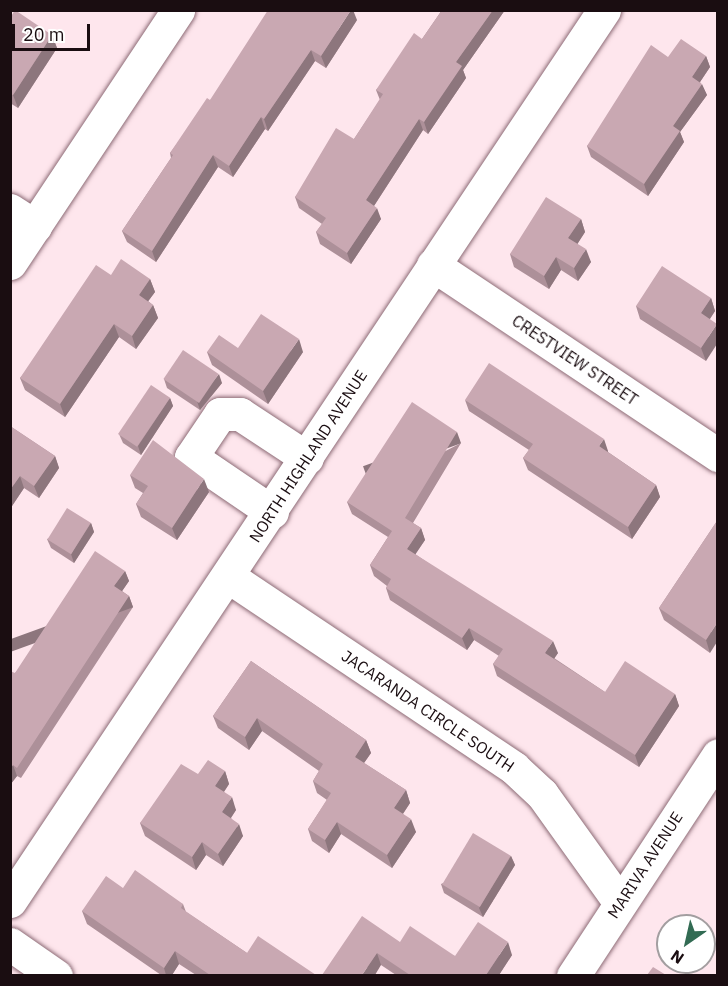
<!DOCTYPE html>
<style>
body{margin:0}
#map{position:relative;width:728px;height:986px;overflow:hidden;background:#fee6ed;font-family:"IBM Plex Sans",sans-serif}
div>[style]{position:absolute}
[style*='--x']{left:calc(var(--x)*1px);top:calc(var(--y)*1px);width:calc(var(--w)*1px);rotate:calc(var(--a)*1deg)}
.roads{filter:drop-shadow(0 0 2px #8d6b76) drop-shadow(0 0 2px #8d6b76)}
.minor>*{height:33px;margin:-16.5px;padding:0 16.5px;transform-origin:16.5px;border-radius:16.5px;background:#fff}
.wall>*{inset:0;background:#ad9099}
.shaded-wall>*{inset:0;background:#8d767d;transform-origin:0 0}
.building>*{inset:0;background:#c9a8b2;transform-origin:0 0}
span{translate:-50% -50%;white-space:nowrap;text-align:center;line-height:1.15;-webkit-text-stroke:6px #fff;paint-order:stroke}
.street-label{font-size:16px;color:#1a0d11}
.frame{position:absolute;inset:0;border:12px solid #1a0d11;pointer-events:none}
.north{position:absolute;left:656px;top:914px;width:60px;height:60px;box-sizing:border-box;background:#fff;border:2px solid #a39ea0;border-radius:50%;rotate:214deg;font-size:16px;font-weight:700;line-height:24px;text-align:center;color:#1a0d11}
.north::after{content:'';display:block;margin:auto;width:21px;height:27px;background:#326b53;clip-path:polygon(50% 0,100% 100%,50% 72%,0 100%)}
.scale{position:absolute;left:12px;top:24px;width:78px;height:27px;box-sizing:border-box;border:3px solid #1a0d11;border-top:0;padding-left:8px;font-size:18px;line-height:21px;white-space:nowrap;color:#1a0d11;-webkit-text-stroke:4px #fff;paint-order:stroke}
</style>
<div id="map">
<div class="roads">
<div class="minor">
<i style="--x:10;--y:210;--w:30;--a:33"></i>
<i style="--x:10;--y:263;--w:304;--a:-56.4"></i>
<i style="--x:433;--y:265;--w:343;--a:33.7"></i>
<i style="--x:272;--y:512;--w:98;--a:-145.8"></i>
<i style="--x:191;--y:457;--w:52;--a:-56"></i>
<i style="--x:220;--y:414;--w:20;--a:0"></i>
<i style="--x:240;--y:414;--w:80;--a:33.3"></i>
<i style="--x:229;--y:577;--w:343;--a:33.8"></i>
<i style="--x:514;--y:768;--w:38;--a:43"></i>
<i style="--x:542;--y:794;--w:134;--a:54.4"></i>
<i style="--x:10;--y:901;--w:1071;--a:-56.31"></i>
<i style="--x:10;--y:944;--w:56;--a:34.8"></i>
<i style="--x:573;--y:976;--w:264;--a:-56.7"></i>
</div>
</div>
<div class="wall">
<i style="clip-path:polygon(442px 10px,505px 10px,463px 70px,466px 78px,428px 134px,423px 130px,374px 206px,381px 219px,351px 264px,320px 244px,316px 232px,322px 224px,299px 208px,295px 197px,354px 139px,380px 100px,376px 90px,422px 39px)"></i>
<i style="clip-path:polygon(10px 18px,52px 35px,57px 48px,18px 108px,10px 103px)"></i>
<i style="clip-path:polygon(357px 20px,326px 68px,315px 61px,268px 131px,265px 129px,233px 177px,218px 167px,156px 262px,127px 242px,122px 231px,171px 158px,170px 153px,210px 100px)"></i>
<i style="clip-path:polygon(706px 56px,710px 67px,700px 82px,707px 95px,680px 132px,684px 142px,648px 196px,591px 157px,587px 146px,668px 57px)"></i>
<i style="clip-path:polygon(581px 219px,585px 232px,577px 244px,591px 262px,578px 281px,561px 270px,549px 289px,514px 267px,510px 254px)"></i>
<i style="clip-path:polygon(111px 275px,150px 279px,155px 292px,148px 301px,153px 305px,158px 318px,136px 349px,119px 337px,65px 417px,25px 390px,20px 378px)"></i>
<i style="clip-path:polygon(711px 298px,715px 311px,710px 319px,706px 361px,640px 319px,636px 306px)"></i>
<i style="clip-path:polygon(238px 348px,303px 352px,268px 404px,212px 365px,207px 352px)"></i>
<i style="clip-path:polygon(164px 379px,222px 383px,200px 410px,167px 388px)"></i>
<i style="clip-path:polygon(170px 398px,173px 406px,141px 455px,123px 443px,119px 434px)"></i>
<i style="clip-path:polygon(465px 400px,608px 451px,608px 452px,656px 485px,660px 497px,632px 539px,528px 470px,523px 458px,529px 450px,469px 411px)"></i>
<i style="clip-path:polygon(10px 426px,55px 456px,59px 468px,39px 498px,24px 488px,10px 509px)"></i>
<i style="clip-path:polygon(461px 443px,413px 523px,421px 528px,425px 540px,415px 554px,558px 653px,554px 658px,605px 692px,675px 694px,679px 706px,639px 767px,497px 676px,493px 664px,499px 656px,474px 640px,467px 650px,390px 600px,386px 588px,387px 586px,374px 576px,370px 565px,388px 537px,352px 514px,347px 502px)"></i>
<i style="clip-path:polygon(130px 475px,209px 492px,177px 540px,141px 517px,136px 504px,143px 493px,135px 488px)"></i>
<i style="clip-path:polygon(717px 521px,710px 653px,664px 620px,659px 608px)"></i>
<i style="clip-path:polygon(91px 523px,94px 532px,74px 563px,51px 548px,47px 539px)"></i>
<i style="clip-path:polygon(125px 571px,129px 581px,122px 591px,129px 596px,133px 607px,21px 778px,17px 776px,10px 785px,15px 673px)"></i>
<i style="clip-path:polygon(251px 661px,366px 740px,371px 753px,364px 763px,406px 790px,410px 803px,403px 814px,416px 832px,392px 868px,341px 834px,329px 853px,312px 841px,308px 829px,327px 800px,317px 793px,313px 781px,319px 771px,262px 731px,249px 750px,218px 728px,213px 716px)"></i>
<i style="clip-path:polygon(225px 771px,229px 784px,224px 792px,236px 810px,231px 818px,243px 836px,223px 866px,206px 855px,196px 870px,145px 836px,140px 823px,198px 774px)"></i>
<i style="clip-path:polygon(511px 856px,515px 865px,483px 917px,444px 893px,441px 884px)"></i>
<i style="clip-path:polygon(123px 888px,183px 904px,186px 912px,247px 953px,316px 975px,196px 975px,179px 964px,172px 975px,161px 975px,87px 924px,82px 911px)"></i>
<i style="clip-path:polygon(400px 942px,455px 956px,512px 955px,499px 975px,396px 975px,381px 965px,322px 975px)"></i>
</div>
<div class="shaded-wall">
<i style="clip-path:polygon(351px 10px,353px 10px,357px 20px,326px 68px,321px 56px)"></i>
<i style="clip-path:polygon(493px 10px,505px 10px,463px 70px,466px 78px,428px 134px,424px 122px,456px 62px)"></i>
<i style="clip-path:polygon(52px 35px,57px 48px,18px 108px,13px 95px)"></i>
<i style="clip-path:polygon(311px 50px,315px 61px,268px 131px,264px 119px)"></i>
<i style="clip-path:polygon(706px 56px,710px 67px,696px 88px,692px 77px)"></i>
<i style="clip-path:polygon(702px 84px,707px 95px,680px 132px,684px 142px,648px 196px,644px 184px,673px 126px)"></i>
<i style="clip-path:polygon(261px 117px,265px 129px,233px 177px,229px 166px)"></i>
<i style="clip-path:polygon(419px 119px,423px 130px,370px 212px,366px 200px)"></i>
<i style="clip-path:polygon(213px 155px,218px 167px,156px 262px,152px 251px)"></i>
<i style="clip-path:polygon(377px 208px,381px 219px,351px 264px,347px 253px)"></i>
<i style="clip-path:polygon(581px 219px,585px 232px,573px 251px,568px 238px)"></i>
<i style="clip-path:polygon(586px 249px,591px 262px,578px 281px,574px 268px)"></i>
<i style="clip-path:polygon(556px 257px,561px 270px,549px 289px,544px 276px)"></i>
<i style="clip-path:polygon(150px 279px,155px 292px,144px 307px,139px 295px)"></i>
<i style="clip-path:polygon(711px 298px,715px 311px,705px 326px,701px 313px)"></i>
<i style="clip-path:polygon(153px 305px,158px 318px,136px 349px,132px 336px)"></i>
<i style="clip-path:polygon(114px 324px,119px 337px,65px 417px,60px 404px)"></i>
<i style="clip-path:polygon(717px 324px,717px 344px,706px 361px,701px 348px)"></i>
<i style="clip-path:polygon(299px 339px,303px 352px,268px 404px,263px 391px)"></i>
<i style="clip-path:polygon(219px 374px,222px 383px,200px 410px,197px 401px)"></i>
<i style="clip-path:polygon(170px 398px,173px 406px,141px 455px,138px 446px)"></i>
<i style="left:457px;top:432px;width:12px;height:100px;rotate:70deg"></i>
<i style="clip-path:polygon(604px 439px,608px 451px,603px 458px,599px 446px)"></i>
<i style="clip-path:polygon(55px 456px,59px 468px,39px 498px,34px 486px)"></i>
<i style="clip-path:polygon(20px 476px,24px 488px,10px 509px,10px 490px)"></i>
<i style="clip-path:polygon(204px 479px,209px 492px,177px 540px,172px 528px)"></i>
<i style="clip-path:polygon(656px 485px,660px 497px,632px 539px,628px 527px)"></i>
<i style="clip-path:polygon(91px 523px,94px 532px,74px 563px,71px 554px)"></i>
<i style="clip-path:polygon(421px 528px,425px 540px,411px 561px,407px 549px)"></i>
<i style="clip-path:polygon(125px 571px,129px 581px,118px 597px,114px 586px)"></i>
<i style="left:129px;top:596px;width:12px;height:205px;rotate:70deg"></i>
<i style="clip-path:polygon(717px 623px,717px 642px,710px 653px,706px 640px)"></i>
<i style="clip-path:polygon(469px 628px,474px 640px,467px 650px,462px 638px)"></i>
<i style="clip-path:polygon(553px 641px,558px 653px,550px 665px,545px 653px)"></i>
<i style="clip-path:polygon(675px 694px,679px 706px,639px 767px,635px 755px)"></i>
<i style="clip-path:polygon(257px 718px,262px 731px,249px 750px,245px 737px)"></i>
<i style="clip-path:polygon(366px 740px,371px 753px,359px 770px,355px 757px)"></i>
<i style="clip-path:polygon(13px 765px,17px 776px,10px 785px,10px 769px)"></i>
<i style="clip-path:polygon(225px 771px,229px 784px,219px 799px,215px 786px)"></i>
<i style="clip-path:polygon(406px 790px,410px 803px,398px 821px,394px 808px)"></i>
<i style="clip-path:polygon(232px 797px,236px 810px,226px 825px,222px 812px)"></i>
<i style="clip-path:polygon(411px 819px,416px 832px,392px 868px,387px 855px)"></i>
<i style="clip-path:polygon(337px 822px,341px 834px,329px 853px,325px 840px)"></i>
<i style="clip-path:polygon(239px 824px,243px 836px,223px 866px,218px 854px)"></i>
<i style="clip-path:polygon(202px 842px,206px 855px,196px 870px,192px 857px)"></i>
<i style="clip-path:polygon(511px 856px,515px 865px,483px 917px,479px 908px)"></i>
<i style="clip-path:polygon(508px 942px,512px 955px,499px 975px,486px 975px)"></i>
<i style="clip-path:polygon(175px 951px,179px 964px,172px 975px,166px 975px,164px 968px)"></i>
<i style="clip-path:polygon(377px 953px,381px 965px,375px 975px,362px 975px)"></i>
</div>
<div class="building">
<i style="clip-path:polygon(15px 10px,52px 35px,13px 95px,10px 94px,10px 18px)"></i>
<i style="clip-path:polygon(268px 10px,351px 10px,321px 56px,311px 50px,264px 119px,261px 117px,229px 166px,213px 155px,152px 251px,122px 231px,173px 155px,170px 153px,207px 98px,210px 100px)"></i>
<i style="clip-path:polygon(442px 10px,493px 10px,456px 62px,462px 66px,424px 122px,419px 119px,366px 200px,377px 208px,347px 253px,316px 232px,326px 218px,295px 197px,336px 128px,354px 139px,383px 94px,376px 90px,414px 33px,422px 39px)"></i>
<i style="clip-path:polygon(681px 39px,706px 56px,692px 77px,702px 84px,673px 126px,680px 131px,644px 184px,587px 146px,651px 45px,668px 57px)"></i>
<i style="clip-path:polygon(546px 197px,581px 219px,568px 238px,586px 249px,574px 268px,556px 257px,544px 276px,510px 254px)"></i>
<i style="clip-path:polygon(121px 259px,150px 279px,139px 295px,153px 305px,132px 336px,114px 324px,60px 404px,20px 378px,96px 265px,111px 275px)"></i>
<i style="clip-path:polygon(662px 266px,711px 298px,701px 313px,717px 324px,701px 348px,636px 306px)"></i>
<i style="clip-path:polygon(261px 314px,299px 339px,263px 391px,207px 352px,219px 335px,238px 348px)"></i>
<i style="left:183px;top:350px;width:43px;height:35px;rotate:34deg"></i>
<i style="clip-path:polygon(489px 363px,604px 439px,599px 446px,656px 485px,628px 527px,523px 458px,533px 444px,465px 400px)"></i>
<i style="left:151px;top:385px;width:23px;height:59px;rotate:34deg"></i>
<i style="clip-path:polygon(412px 402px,457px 432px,405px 518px,421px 528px,407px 549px,553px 641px,545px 653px,605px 692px,625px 661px,675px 694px,635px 755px,493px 664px,503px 649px,469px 628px,462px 638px,386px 588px,391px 579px,370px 565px,392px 531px,347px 502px)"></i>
<i style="clip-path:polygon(10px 426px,55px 456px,34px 486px,20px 476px,10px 490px)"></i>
<i style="clip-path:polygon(153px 440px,204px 479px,172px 528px,136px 504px,148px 486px,130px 475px)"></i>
<i style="left:67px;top:508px;width:28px;height:37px;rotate:32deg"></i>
<i style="clip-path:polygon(717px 521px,717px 623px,706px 640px,659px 608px)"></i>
<i style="clip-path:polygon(95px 551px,125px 571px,114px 586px,129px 596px,17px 768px,13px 765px,10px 769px,10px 671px,15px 673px)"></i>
<i style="clip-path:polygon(251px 661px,366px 740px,355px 757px,406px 790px,394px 808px,411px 819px,387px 855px,337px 822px,325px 840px,308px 829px,331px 793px,313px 781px,323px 764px,257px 718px,245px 737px,213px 716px)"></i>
<i style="clip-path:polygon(208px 760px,225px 771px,215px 786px,232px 797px,222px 812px,239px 824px,218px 854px,202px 842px,192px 857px,140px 823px,181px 764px,198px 774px)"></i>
<i style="left:473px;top:833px;width:44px;height:60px;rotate:31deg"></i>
<i style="clip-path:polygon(135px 870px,183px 904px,181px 908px,247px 953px,258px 936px,316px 975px,210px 975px,175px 951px,164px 968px,82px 911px,106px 876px,123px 888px)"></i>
<i style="clip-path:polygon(362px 916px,400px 942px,410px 926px,455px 956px,478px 922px,508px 942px,486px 975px,410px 975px,377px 953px,362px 975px,322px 975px)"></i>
<i style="clip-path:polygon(653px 967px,666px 975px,647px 975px)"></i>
</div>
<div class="street-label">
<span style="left:575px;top:360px;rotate:34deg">CRESTVIEW STREET</span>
<span style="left:308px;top:456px;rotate:-57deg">NORTH HIGHLAND AVENUE</span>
<span style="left:428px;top:711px;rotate:34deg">JACARANDA CIRCLE SOUTH</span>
<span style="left:645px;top:865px;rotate:-57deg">MARIVA AVENUE</span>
</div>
<div class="frame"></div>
<div class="north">N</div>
<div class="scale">20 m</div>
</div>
